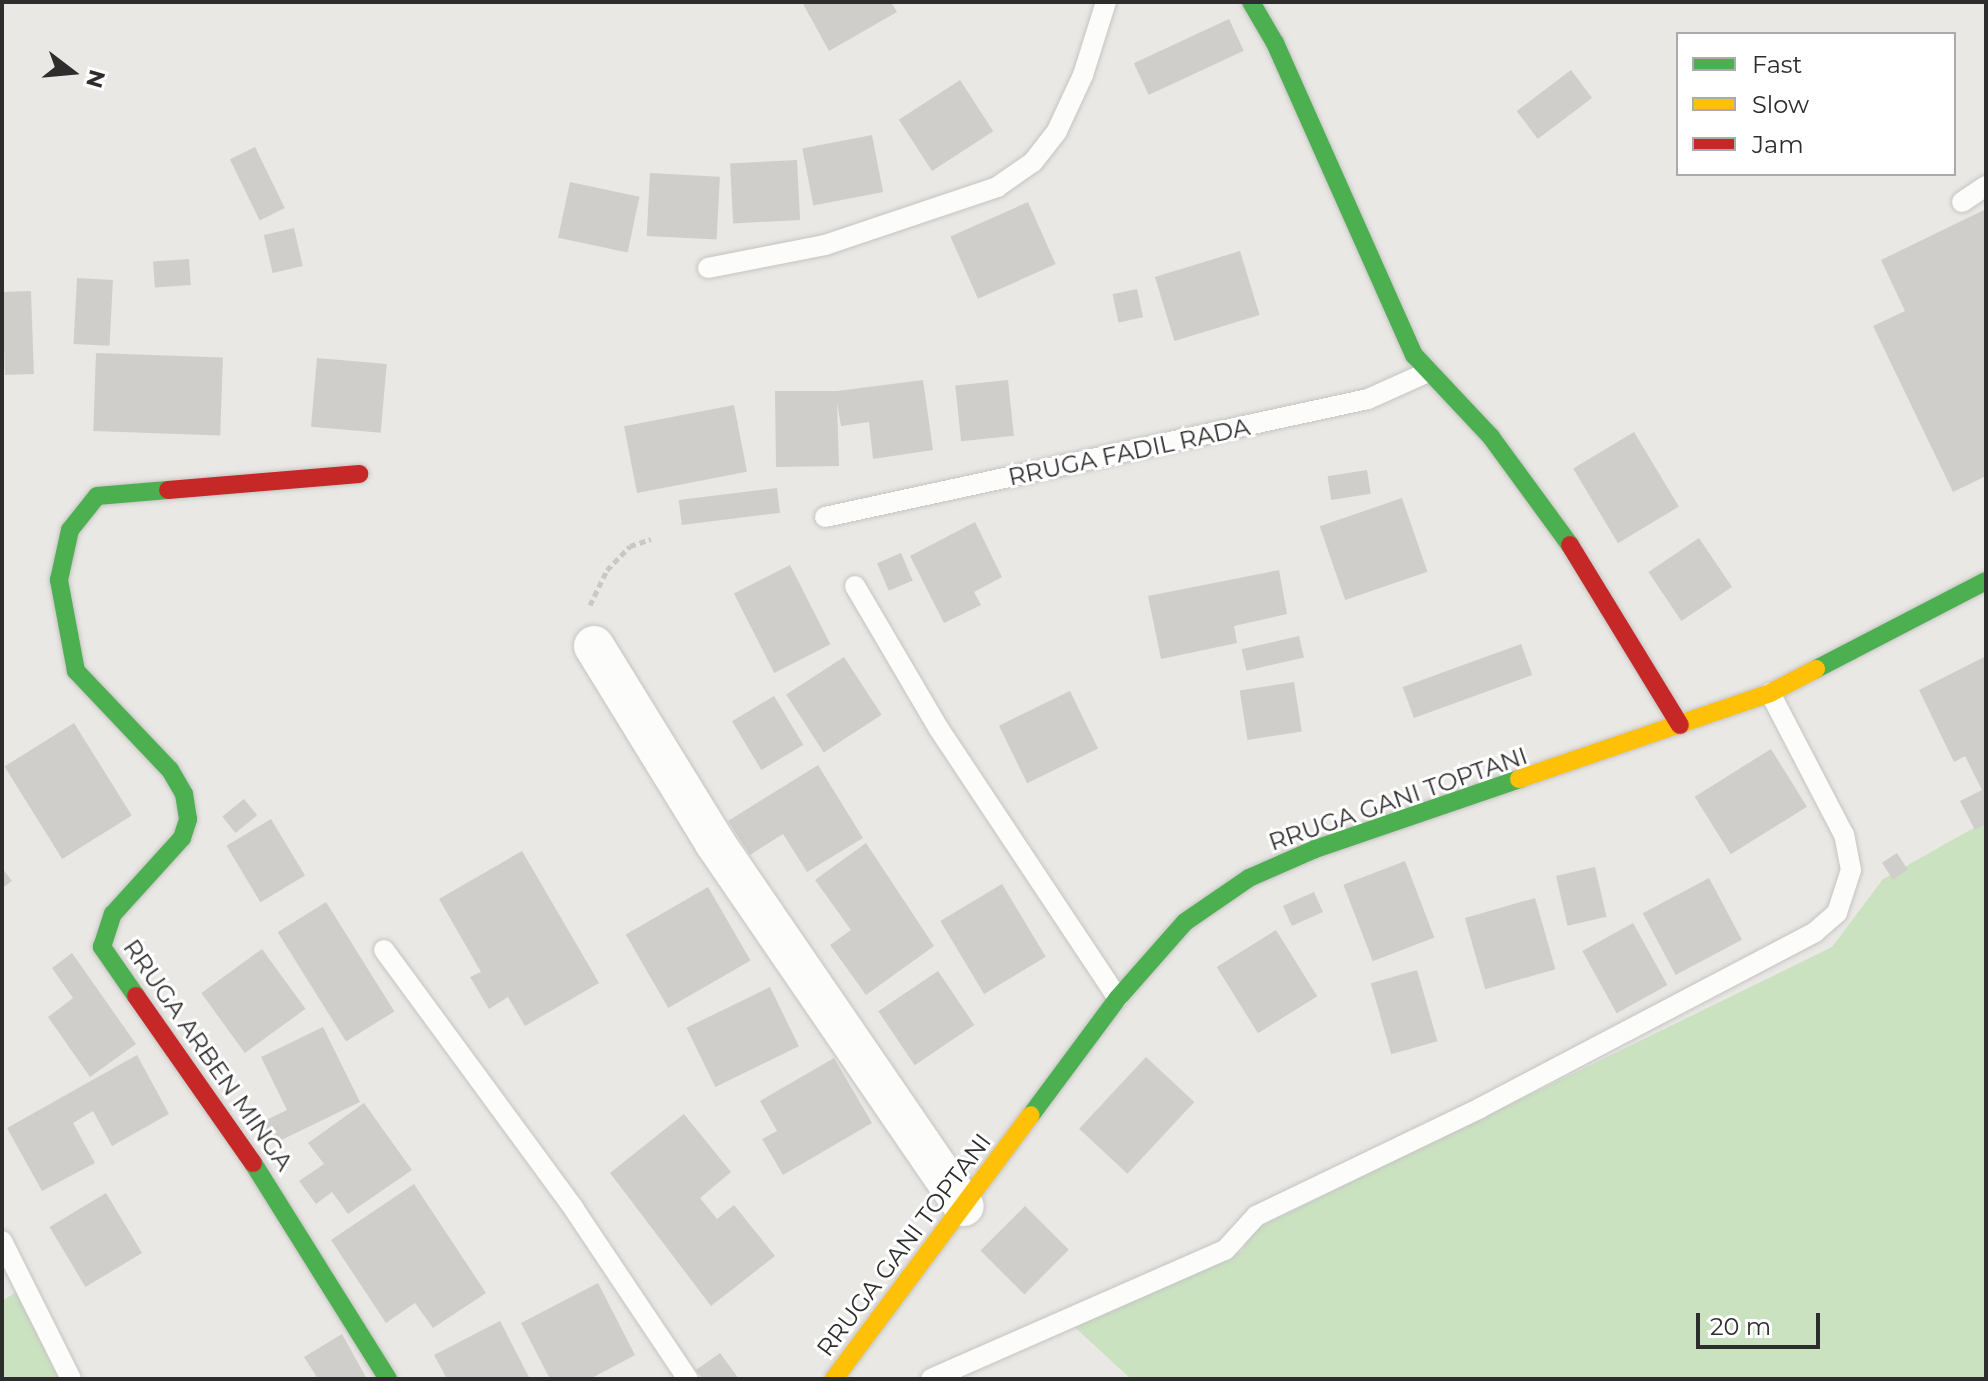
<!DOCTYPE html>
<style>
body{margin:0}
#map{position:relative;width:1988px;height:1381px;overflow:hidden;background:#eae8e4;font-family:Montserrat,sans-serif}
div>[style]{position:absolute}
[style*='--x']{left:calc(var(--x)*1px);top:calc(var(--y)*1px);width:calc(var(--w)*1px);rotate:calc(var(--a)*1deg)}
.green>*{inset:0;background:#cbe2c1}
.building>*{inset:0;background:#cfcecb;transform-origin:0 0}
.path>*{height:5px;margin-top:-2.5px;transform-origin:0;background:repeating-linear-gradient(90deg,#c8c8c8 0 6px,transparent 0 10px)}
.roads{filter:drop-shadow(0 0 2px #c4c4c3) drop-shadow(0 0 2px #c4c4c3)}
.lane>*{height:20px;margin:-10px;padding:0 10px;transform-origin:10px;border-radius:10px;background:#fcfcfb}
.street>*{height:40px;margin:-20px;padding:0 20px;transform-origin:20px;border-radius:20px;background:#fcfcfb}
.fast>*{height:18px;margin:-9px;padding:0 9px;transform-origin:9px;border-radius:9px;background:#4caf50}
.slow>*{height:18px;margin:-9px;padding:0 9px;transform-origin:9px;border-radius:9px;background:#ffc107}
.jam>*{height:18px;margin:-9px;padding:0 9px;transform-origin:9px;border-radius:9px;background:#c62828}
span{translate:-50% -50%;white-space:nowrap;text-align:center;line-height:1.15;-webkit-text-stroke:6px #fff;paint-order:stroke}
.street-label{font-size:24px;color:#2d2d2d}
.frame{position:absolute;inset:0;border:4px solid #2d2d2d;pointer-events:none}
.legend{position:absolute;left:1676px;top:32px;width:280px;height:144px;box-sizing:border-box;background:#fff;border:2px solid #ababab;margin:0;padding:10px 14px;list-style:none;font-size:24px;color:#2d2d2d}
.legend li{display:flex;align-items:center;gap:16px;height:40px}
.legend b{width:40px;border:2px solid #ababab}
.north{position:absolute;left:32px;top:32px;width:80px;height:80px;-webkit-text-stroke:6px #fff;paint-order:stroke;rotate:106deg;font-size:22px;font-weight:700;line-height:32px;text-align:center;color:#2d2d2d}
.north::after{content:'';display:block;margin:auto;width:28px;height:36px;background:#2d2d2d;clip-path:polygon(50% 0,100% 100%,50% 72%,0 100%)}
.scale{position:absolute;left:1696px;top:1313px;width:124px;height:36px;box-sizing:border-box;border:4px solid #2d2d2d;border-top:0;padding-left:10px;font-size:24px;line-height:28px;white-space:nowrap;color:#2d2d2d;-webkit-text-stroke:6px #fff;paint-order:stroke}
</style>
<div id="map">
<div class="green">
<i style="clip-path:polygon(1986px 821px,1986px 1379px,1131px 1379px,1069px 1322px,1242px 1251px,1251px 1231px,1832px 947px,1883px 879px)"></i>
<i style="clip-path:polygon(16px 1292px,59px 1379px,2px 1379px,2px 1301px)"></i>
</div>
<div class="building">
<i style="clip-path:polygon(802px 2px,891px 2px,897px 12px,829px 51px)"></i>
<i style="left:1229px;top:19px;width:35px;height:105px;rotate:65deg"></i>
<i style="left:1571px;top:70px;width:35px;height:68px;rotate:53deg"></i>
<i style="left:960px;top:80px;width:61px;height:73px;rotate:57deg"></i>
<i style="left:872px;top:135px;width:58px;height:71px;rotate:79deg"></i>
<i style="left:255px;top:147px;width:68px;height:28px;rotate:64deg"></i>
<i style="left:797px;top:160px;width:60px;height:67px;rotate:87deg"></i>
<i style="left:650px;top:173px;width:70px;height:63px;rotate:3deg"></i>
<i style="left:570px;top:182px;width:71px;height:57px;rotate:12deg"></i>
<i style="left:1028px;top:202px;width:68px;height:85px;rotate:66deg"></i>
<i style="clip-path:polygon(1986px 209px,1986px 476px,1953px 492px,1873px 326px,1905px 311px,1881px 260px)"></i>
<i style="left:294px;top:228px;width:39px;height:31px;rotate:77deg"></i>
<i style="left:1240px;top:251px;width:67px;height:89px;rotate:73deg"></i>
<i style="left:189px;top:259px;width:26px;height:36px;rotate:86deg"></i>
<i style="left:77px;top:278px;width:36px;height:66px;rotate:3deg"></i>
<i style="left:1137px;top:289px;width:29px;height:25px;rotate:78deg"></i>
<i style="left:31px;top:291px;width:83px;height:29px;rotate:88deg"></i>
<i style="left:96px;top:353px;width:127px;height:78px;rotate:2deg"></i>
<i style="left:317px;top:358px;width:70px;height:69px;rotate:5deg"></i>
<i style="clip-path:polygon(923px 380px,933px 450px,873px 459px,869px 422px,841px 426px,837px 403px,839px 466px,776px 467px,775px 391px,837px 391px)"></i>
<i style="left:1008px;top:380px;width:56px;height:53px;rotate:84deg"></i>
<i style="left:734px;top:405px;width:68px;height:112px;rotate:79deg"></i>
<i style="left:1634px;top:432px;width:87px;height:71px;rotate:59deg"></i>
<i style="left:1367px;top:470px;width:24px;height:40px;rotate:81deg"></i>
<i style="left:777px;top:488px;width:25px;height:99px;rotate:83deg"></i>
<i style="left:1402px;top:498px;width:78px;height:87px;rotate:71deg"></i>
<i style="clip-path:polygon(975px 522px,1002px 577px,974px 592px,981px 605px,944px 623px,910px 556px)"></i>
<i style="left:1699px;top:538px;width:59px;height:61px;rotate:56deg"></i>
<i style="left:901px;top:553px;width:30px;height:26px;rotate:67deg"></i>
<i style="left:790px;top:565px;width:89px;height:63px;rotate:63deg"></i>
<i style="clip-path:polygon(1279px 570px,1287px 614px,1234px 626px,1237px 643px,1161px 659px,1148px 596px)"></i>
<i style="left:1299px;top:636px;width:22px;height:59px;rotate:77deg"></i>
<i style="left:1521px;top:644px;width:33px;height:126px;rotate:70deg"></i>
<i style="clip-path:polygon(1986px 656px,1986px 824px,1975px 830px,1960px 801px,1982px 790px,1965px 756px,1954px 762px,1919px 690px)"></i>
<i style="left:844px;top:657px;width:69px;height:69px;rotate:57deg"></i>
<i style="left:1294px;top:682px;width:50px;height:55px;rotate:81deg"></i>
<i style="left:1070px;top:691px;width:64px;height:79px;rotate:64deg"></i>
<i style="left:774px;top:696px;width:57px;height:49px;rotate:59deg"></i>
<i style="left:74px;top:723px;width:109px;height:82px;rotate:58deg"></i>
<i style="left:1771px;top:749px;width:68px;height:90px;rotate:58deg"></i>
<i style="clip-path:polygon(818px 765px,863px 838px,807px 872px,783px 834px,750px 855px,728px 821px)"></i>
<i style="left:244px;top:799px;width:21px;height:28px;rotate:51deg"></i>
<i style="left:271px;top:819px;width:66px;height:52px;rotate:59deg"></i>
<i style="clip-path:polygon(866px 843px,934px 946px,866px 995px,830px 945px,851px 930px,815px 880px)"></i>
<i style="clip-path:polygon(522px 851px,599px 983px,525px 1026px,508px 997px,489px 1009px,470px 977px,481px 972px,439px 899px)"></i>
<i style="left:1897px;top:853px;width:20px;height:18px;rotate:57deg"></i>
<i style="left:1405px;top:861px;width:82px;height:66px;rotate:69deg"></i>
<i style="left:1595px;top:867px;width:51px;height:40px;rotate:77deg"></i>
<i style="clip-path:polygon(2px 868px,12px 881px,2px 888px)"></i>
<i style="left:1709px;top:878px;width:70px;height:75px;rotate:62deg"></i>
<i style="left:1002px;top:884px;width:85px;height:72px;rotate:59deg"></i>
<i style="left:708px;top:887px;width:85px;height:95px;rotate:60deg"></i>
<i style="left:1314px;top:892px;width:22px;height:34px;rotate:66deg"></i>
<i style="left:1535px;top:898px;width:74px;height:73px;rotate:74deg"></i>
<i style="left:326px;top:902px;width:129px;height:57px;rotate:58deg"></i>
<i style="left:1633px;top:923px;width:71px;height:58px;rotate:61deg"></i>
<i style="left:1276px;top:930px;width:78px;height:70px;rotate:58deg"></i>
<i style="left:262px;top:949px;width:74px;height:75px;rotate:54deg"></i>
<i style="clip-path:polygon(72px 953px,136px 1044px,90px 1077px,48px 1017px,73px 998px,52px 968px)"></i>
<i style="left:1417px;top:970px;width:74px;height:48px;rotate:74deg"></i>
<i style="left:938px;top:971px;width:65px;height:72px;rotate:56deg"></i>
<i style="left:770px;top:987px;width:66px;height:93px;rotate:64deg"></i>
<i style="clip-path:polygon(323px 1027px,360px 1102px,273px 1144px,262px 1122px,287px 1110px,261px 1057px)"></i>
<i style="clip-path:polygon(137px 1055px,169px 1114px,112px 1146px,93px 1111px,73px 1123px,95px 1163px,42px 1191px,7px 1128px)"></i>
<i style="left:1146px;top:1057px;width:66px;height:98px;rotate:43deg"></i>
<i style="clip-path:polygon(834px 1058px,872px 1123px,783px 1175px,762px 1139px,777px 1131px,760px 1101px)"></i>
<i style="clip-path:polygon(364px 1103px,412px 1170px,348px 1214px,332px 1192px,316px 1204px,299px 1181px,324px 1164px,308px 1143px)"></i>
<i style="clip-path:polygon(684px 1114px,731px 1172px,700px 1198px,717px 1219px,734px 1205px,775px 1256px,711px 1306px,610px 1173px)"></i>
<i style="clip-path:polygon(414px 1184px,486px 1293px,433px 1328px,415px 1303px,386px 1323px,331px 1240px)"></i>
<i style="left:106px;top:1193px;width:70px;height:66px;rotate:59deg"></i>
<i style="left:1025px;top:1206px;width:62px;height:63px;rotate:45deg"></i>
<i style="clip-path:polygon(598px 1283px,635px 1355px,590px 1379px,550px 1379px,521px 1323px)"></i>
<i style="clip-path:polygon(500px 1321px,530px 1379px,447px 1379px,434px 1355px)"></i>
<i style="clip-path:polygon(342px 1334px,367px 1379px,318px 1379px,304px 1357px)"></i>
<i style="clip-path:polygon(720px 1353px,739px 1379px,703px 1379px,696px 1370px)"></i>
</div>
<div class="path">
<i style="--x:590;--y:605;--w:39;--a:-64"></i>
<i style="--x:607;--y:570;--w:33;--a:-46"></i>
<i style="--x:630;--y:546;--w:22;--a:-18"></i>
</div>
<div class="roads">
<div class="lane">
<i style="--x:1962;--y:202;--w:29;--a:-34"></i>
<i style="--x:708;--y:268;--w:119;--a:-11.1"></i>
<i style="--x:825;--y:245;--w:182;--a:-18.6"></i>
<i style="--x:997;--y:187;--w:44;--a:-34.8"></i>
<i style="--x:1033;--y:162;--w:39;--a:-52"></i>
<i style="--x:1057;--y:131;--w:62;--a:-65.1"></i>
<i style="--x:1083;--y:75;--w:77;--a:-72.5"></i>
<i style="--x:825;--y:517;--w:556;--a:-12.26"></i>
<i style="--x:1368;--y:399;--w:66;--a:-24.2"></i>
<i style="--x:855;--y:586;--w:166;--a:59.6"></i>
<i style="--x:939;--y:729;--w:323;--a:56.4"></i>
<i style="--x:384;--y:950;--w:321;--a:53.7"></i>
<i style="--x:574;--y:1209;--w:205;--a:56.2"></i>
<i style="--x:2;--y:1241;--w:154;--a:63.4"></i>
<i style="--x:931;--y:1379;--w:321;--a:-23.7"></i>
<i style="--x:1225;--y:1250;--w:46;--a:-47.6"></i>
<i style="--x:1256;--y:1216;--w:249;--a:-25.7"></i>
<i style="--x:1480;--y:1108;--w:378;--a:-27.7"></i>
<i style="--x:1815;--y:932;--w:29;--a:-41"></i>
<i style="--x:1837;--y:913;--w:45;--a:-72"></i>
<i style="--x:1851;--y:870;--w:36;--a:-101"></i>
<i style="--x:1844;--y:835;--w:160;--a:-117.5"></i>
</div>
<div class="street">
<i style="--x:594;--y:646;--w:231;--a:58.4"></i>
<i style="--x:715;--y:843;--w:440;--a:55.6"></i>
</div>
<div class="fast">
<i style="--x:1251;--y:2;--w:48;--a:59.7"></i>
<i style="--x:1275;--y:43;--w:342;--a:66"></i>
<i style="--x:1414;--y:355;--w:112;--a:46.8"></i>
<i style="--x:1491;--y:437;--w:134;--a:53.8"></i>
<i style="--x:1816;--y:669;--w:191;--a:-27.4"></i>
<i style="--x:136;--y:996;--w:60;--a:-124.8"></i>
<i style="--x:102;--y:947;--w:35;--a:-72"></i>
<i style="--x:113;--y:914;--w:103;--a:-47.8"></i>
<i style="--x:182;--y:838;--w:20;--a:-72"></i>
<i style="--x:188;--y:819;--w:25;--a:-99"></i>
<i style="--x:184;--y:794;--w:28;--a:-120"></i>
<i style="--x:170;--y:770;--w:137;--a:-133.5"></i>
<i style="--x:76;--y:671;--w:93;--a:-100.6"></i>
<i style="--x:59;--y:580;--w:51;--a:-77.6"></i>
<i style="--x:70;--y:530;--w:43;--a:-51.5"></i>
<i style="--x:97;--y:496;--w:71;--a:-4.8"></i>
<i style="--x:1031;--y:1115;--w:146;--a:-53.4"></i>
<i style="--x:1118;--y:998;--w:101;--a:-48.6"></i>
<i style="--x:1185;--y:922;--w:78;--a:-34.5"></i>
<i style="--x:1249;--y:878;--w:72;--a:-23.7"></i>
<i style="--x:1315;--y:849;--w:216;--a:-18.9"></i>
<i style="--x:253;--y:1163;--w:255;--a:58"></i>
</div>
<div class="slow">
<i style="--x:1519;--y:779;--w:265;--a:-18.9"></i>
<i style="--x:1770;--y:693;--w:52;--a:-27.6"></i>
<i style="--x:834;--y:1379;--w:329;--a:-53.3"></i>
</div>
<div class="jam">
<i style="--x:168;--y:490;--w:192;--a:-4.8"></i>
<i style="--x:1570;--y:545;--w:211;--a:58.6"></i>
<i style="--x:136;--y:996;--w:204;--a:55"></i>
</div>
</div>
<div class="street-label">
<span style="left:1129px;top:452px;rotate:-12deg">RRUGA FADIL RADA</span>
<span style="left:1398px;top:799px;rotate:-19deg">RRUGA GANI TOPTANI</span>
<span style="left:208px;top:1055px;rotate:55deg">RRUGA ARBEN MINGA</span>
<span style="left:904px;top:1245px;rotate:-53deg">RRUGA GANI TOPTANI</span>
</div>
<div class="frame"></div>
<ul class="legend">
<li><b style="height:10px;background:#4caf50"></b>Fast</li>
<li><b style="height:10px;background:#ffc107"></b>Slow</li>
<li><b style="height:10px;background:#c62828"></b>Jam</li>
</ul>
<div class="north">N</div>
<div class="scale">20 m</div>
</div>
